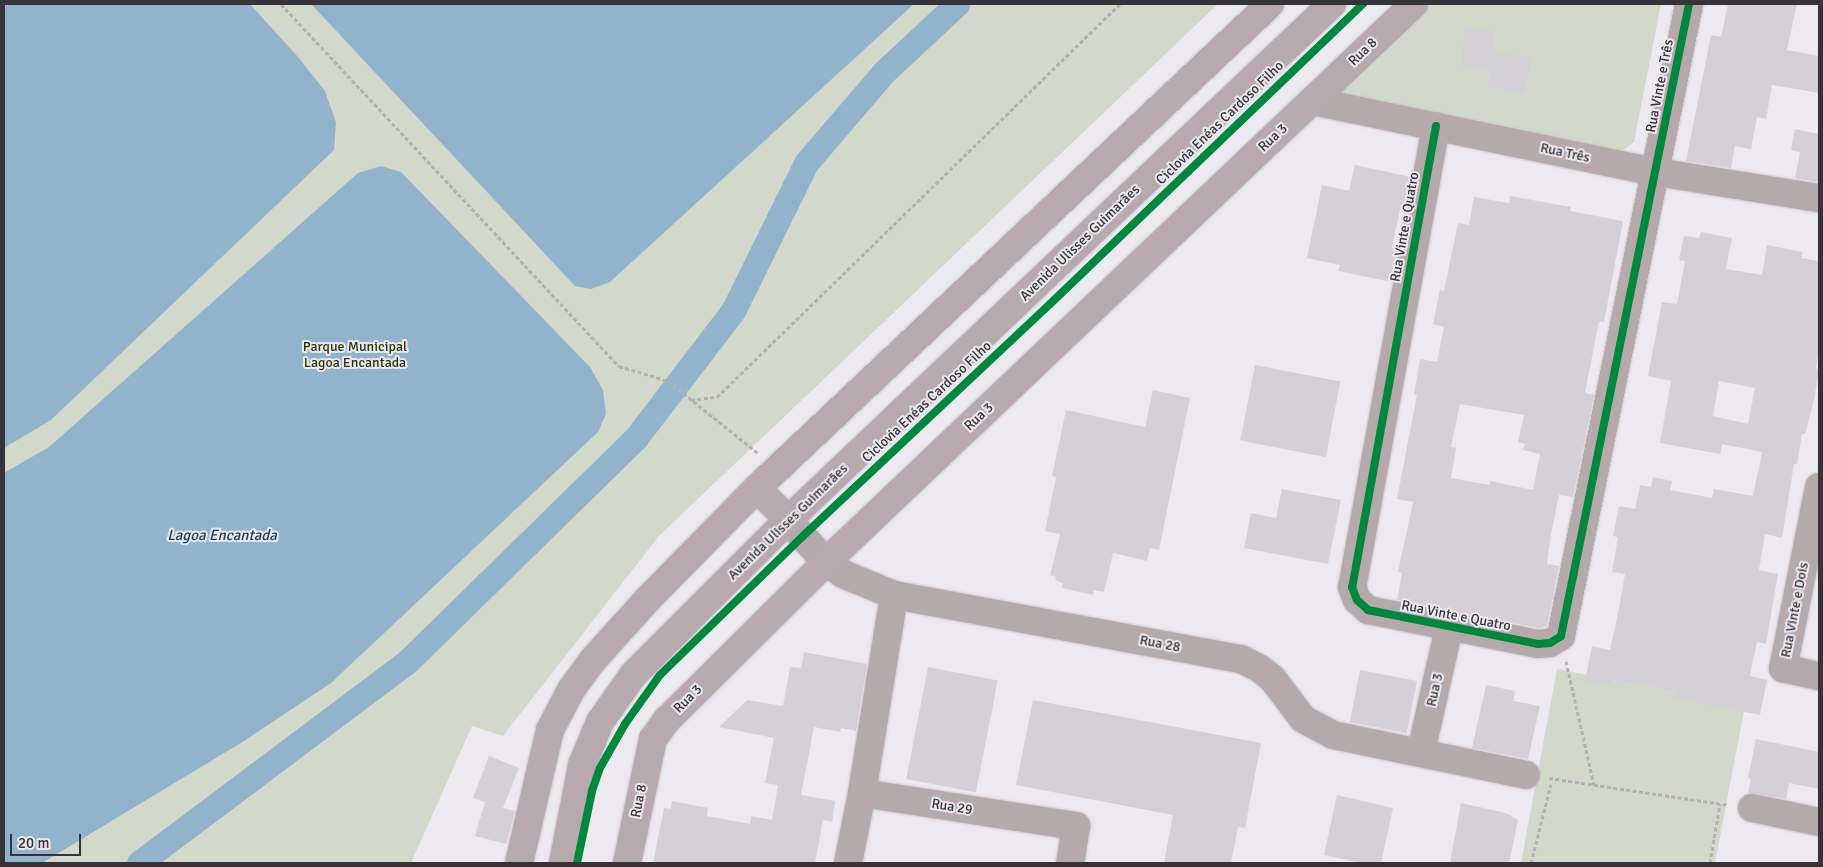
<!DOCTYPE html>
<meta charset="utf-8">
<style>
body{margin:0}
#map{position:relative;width:1823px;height:867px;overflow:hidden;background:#eceaf0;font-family:Signika,sans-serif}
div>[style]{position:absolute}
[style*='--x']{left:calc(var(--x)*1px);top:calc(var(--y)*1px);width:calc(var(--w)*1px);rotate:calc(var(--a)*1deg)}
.green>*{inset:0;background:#d3d9ca}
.water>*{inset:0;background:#92b3cc}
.canal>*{height:25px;margin:-12.5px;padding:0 12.5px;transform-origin:12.5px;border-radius:12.5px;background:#92b3cc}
.building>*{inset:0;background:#d3d1d6;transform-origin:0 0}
.path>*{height:3px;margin-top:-1.5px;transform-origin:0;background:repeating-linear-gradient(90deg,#b8afb2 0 4px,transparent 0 6.5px)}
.roads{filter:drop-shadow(0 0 1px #c8c6ca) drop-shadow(0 0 1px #c8c6ca)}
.minor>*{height:28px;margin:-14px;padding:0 14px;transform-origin:14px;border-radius:14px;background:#b6a9ab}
.major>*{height:28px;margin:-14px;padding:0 14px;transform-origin:14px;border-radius:14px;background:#b8a9af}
.cycleway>*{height:8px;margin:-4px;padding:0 4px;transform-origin:4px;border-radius:4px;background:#00873e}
span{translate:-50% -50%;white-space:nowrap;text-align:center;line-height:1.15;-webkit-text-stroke:4px #ebe8f2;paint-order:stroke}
.street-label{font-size:14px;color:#363438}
.park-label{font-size:14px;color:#283800}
.water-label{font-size:15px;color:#163f56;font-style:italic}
.frame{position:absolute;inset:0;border:5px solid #363438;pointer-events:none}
.scale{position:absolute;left:10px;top:834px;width:71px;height:22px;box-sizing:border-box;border:2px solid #363438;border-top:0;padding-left:6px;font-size:15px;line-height:18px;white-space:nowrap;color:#363438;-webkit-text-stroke:4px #ebe8f2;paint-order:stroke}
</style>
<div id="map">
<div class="green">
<i style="clip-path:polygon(4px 4px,1218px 4px,659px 536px,503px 736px,472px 726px,411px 863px,4px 863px)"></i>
<i style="clip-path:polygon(1418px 4px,1661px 4px,1634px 142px,1622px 151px,1337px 96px)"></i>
<i style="clip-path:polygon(1557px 669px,1745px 706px,1715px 863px,1521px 863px)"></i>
</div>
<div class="water">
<i style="clip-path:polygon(4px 4px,250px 4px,298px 57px,325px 91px,336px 122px,334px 150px,51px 420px,4px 448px)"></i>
<i style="clip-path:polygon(311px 4px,914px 4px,610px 282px,591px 289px,575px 286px)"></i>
<i style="clip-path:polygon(381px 166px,401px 172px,590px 367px,603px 390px,606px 414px,598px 432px,331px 683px,244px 741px,42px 863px,4px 863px,4px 473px,49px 447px,358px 173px)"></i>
</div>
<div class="canal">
<i style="--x:139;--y:863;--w:336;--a:-36.9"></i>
<i style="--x:408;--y:661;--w:318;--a:-44.4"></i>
<i style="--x:635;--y:439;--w:161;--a:-52.6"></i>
<i style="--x:733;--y:311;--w:165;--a:-63.7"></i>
<i style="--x:806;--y:163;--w:120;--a:-49.4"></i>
<i style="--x:884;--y:72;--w:100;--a:-43"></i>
</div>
<div class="building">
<i style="clip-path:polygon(1728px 4px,1797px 4px,1787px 50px,1819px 56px,1819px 93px,1772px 85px,1766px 119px,1757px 117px,1751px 149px,1735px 146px,1731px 168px,1686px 161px,1711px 35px,1721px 37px)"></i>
<i style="clip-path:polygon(1465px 28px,1495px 31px,1494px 51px,1532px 58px,1525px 93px,1487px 86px,1491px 70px,1461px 67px)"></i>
<i style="clip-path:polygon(1795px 129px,1819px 134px,1819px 182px,1795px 178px,1800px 152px,1791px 150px)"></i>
<i style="clip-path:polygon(1355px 165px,1411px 177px,1405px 211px,1400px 210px,1392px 247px,1398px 249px,1392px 282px,1338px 271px,1340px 265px,1307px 258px,1322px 185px,1349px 191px)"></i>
<i style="clip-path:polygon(evenodd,1510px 196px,1571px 207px,1570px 211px,1623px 221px,1604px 322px,1599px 321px,1585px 393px,1594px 395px,1573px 497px,1559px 495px,1551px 534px,1547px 564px,1559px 566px,1547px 626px,1539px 628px,1397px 600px,1402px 573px,1398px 572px,1413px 502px,1397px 499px,1417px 395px,1414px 394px,1420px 359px,1437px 362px,1444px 327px,1433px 324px,1440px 290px,1444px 291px,1458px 223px,1469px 225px,1474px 197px,1509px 203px,1510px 196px,1460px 404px,1524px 415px,1518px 442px,1525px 444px,1523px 450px,1540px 454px,1533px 490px,1490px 481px,1489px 485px,1451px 478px,1456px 448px,1451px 447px,1460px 404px)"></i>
<i style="clip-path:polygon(evenodd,1701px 232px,1732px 238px,1726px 269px,1762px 275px,1767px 245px,1803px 252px,1801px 258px,1819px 261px,1819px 349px,1816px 368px,1819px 370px,1814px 400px,1805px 434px,1802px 434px,1797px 464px,1794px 464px,1782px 538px,1765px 534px,1759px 570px,1778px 574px,1766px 644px,1757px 642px,1750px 676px,1767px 680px,1760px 715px,1673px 698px,1674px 692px,1612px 680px,1611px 686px,1585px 681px,1592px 646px,1610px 650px,1619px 608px,1625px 574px,1612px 572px,1618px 537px,1613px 536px,1619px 506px,1635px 509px,1640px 485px,1651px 487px,1653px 477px,1672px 481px,1670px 490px,1712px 498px,1714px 489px,1753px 496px,1762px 452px,1722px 444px,1720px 454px,1660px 443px,1671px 381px,1648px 376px,1662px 302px,1677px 304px,1685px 261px,1679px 260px,1684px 236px,1699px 238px,1701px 232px,1719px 381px,1755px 388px,1748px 424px,1713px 416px,1719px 381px)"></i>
<i style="left:1255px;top:365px;width:87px;height:77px;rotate:11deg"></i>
<i style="clip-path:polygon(1153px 390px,1190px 398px,1159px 550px,1150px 548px,1147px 561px,1113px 553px,1104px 592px,1094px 590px,1093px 595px,1062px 588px,1063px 583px,1055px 580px,1056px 577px,1050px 575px,1060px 534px,1045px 531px,1056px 477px,1052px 476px,1066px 410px,1145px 427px)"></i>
<i style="clip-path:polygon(1282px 489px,1341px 500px,1328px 564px,1244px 548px,1251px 513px,1276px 518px)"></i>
<i style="clip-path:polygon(804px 652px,867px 664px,856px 731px,841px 728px,840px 732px,814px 727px,801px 795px,835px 801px,832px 822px,823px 820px,815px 863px,653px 863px,664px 808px,671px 809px,672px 801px,708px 808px,707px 816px,750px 824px,751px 816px,772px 820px,778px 785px,765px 783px,774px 738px,719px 727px,747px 700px,783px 706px,790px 667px,801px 668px)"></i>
<i style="left:928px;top:667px;width:71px;height:114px;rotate:11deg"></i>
<i style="left:1360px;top:670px;width:58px;height:53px;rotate:11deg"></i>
<i style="clip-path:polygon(1486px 685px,1515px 691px,1513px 701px,1540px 706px,1528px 759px,1472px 748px)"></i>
<i style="clip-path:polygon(1033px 700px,1261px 743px,1245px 828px,1238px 827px,1231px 863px,1164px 863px,1173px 815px,1016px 785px)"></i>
<i style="clip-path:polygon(1756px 739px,1819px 752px,1819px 789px,1789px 783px,1786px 799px,1748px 793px,1751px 779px,1748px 778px)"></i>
<i style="clip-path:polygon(489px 756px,519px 768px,503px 808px,515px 811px,506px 844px,475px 836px,485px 802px,473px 798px)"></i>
<i style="clip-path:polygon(1337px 795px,1393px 808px,1381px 863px,1361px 863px,1324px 855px)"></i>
<i style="clip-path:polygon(1461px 803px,1506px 813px,1518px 820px,1509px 863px,1450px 863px)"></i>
</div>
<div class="path">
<i style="--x:281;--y:4;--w:495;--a:47"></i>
<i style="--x:619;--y:366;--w:51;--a:17"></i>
<i style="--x:668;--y:381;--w:115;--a:38.7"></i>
<i style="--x:691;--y:400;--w:26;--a:-7"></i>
<i style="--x:717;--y:397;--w:563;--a:-44.28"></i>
<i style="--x:1566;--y:661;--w:127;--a:77.3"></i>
<i style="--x:1549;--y:778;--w:182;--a:8.5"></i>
<i style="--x:1531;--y:863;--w:81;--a:-75.8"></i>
<i style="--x:1710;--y:863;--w:60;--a:-80.4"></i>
</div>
<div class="roads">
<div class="minor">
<i style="--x:1312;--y:101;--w:351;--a:11.7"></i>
<i style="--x:1656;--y:172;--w:165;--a:9.1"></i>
<i style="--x:1436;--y:126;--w:469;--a:100.3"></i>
<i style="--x:1352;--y:587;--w:14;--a:69"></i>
<i style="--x:1357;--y:600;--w:15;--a:42"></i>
<i style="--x:1368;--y:610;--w:173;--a:11.3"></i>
<i style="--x:1538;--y:644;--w:12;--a:-5"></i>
<i style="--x:1550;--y:643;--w:13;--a:-32"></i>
<i style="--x:1561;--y:636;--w:645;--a:-78.55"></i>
<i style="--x:1819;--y:487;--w:185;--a:101.2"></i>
<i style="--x:1783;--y:668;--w:37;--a:13"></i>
<i style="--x:788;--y:520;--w:57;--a:47.9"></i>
<i style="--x:826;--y:562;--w:21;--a:35"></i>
<i style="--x:843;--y:574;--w:55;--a:22.4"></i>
<i style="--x:894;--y:595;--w:353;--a:10.5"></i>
<i style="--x:1241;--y:659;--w:20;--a:27"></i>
<i style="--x:1259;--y:668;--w:16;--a:38"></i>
<i style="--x:1272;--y:678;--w:51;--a:52.9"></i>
<i style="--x:1303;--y:719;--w:34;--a:28"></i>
<i style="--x:1333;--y:735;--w:197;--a:11.7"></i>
<i style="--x:1421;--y:752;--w:127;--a:-77.3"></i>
<i style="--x:862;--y:793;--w:201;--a:-80.8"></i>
<i style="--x:1752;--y:808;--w:68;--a:11.8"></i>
<i style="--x:848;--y:863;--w:71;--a:-78.7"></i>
<i style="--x:862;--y:793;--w:217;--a:8.8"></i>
<i style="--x:1076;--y:826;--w:37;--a:99"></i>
</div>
<div class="major">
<i style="--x:757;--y:488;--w:45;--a:45.9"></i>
<i style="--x:519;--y:863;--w:137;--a:-76.9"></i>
<i style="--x:550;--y:730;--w:45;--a:-62.3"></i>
<i style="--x:571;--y:690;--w:36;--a:-54"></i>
<i style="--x:592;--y:661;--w:85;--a:-47.9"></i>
<i style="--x:649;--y:598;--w:154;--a:-45.5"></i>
<i style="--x:757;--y:488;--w:705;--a:-43.33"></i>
<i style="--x:563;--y:863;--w:100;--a:-79"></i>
<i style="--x:582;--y:765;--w:47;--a:-67.3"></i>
<i style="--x:600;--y:722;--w:57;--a:-54.9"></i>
<i style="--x:633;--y:675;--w:219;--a:-45"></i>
<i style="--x:788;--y:520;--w:750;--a:-43.49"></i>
<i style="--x:627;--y:863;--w:127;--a:-78.2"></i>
<i style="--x:653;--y:739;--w:24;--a:-54"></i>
<i style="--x:667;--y:720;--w:224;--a:-44.8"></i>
<i style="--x:826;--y:562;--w:811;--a:-43.5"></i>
</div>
</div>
<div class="cycleway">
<i style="--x:1436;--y:126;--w:469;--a:100.3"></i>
<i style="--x:1352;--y:587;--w:14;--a:69"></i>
<i style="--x:1357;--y:600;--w:15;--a:42"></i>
<i style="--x:1368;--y:610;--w:173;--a:11.3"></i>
<i style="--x:1538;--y:644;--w:12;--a:-5"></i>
<i style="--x:1550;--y:643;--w:13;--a:-32"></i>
<i style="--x:1561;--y:636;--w:645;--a:-78.55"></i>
<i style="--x:577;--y:863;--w:74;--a:-78.2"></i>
<i style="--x:592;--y:791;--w:24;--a:-71"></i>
<i style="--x:600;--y:768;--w:51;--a:-60.4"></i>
<i style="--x:625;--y:724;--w:60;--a:-54.5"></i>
<i style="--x:660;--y:675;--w:199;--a:-44.2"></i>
<i style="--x:803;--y:536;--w:339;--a:-43.2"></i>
<i style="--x:1050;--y:304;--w:434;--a:-43.8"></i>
</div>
<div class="street-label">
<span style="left:1363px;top:52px;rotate:-44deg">Rua 8</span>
<span style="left:1660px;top:86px;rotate:-79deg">Rua Vinte e Três</span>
<span style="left:1220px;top:123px;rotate:-44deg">Ciclovia Enéas Cardoso Filho</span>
<span style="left:1273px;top:138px;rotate:-43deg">Rua 3</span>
<span style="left:1565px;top:153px;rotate:12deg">Rua Três</span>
<span style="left:1405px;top:227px;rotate:-80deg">Rua Vinte e Quatro</span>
<span style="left:1080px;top:243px;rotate:-44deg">Avenida Ulisses Guimarães</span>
<span style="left:927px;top:402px;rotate:-43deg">Ciclovia Enéas Cardoso Filho</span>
<span style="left:979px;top:417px;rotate:-43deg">Rua 3</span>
<span style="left:788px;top:522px;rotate:-44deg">Avenida Ulisses Guimarães</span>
<span style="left:1795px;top:610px;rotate:-79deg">Rua Vinte e Dois</span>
<span style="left:1456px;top:616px;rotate:11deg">Rua Vinte e Quatro</span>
<span style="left:1160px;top:644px;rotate:11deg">Rua 28</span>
<span style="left:1435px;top:690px;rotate:-77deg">Rua 3</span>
<span style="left:688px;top:699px;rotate:-45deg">Rua 3</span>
<span style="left:639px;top:801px;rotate:-79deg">Rua 8</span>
<span style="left:952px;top:807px;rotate:9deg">Rua 29</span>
</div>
<div class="park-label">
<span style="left:355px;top:355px">Parque Municipal<br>Lagoa Encantada</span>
</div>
<div class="water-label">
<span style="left:222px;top:536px">Lagoa Encantada</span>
</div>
<div class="frame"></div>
<div class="scale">20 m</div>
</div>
